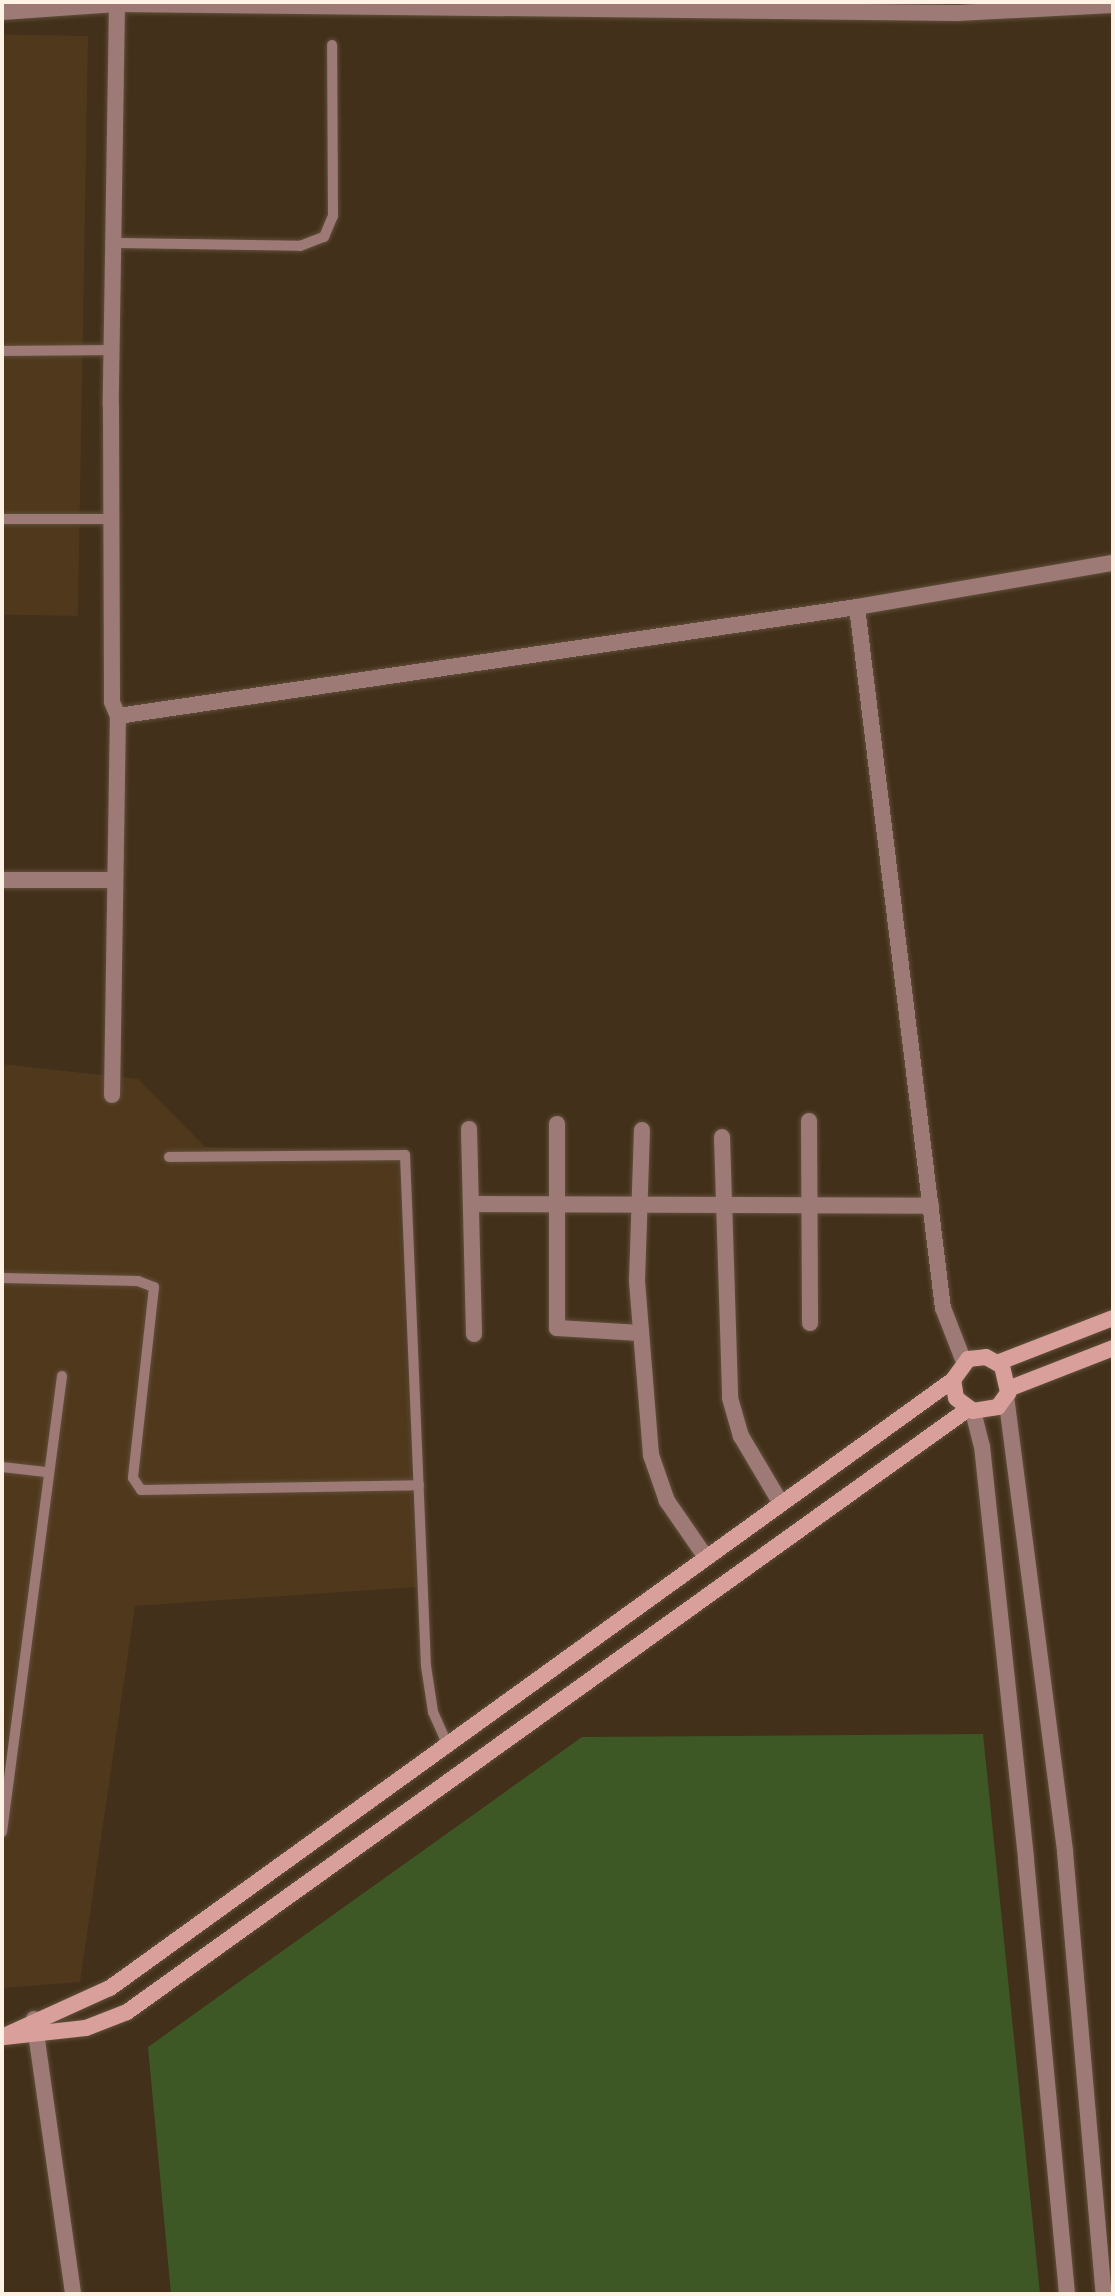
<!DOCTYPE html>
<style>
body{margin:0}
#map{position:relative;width:1115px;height:2296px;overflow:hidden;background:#42301a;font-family:"Space Grotesk",sans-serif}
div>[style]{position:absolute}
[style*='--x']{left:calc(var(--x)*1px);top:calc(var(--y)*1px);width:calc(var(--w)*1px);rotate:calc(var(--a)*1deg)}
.built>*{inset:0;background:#50381c;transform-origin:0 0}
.green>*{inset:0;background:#3d5824}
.roads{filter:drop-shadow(0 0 2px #604f3a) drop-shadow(0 0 2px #604f3a)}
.lane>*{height:10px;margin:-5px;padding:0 5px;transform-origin:5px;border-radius:5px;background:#9e7a76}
.street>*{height:16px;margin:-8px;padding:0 8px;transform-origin:8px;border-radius:8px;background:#9e7a76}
.secondary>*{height:16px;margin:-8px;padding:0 8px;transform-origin:8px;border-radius:8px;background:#d9a09b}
span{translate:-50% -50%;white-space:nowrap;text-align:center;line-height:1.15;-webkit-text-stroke:7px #42301a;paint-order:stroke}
.frame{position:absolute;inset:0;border:4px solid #fef2e5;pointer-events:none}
</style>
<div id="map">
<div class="built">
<i style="left:88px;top:36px;width:580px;height:86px;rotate:91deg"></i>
<i style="clip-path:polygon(2px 1064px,138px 1079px,205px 1147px,397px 1151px,416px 1587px,135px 1606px,80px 1982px,2px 1988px)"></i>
</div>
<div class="green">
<i style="clip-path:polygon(983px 1734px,1040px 2294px,171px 2294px,148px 2047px,582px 1737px)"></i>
</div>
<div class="roads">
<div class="lane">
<i style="--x:118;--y:243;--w:182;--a:0.9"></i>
<i style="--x:300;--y:246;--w:26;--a:-21"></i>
<i style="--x:324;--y:237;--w:23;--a:-67"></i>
<i style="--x:333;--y:216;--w:171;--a:-90.3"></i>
<i style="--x:2;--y:351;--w:111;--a:-0.5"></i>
<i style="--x:2;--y:519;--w:110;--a:0"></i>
<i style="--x:169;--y:1157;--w:236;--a:-0.5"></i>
<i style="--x:405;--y:1155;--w:511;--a:87.65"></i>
<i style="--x:426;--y:1666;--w:47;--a:81.3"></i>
<i style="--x:433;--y:1712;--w:35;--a:66"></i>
<i style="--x:2;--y:1278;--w:136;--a:1.3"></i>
<i style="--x:138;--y:1281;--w:17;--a:21"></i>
<i style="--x:154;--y:1287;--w:192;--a:96.3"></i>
<i style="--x:133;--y:1478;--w:14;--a:56"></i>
<i style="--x:141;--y:1490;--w:278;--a:-1"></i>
<i style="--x:2;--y:1467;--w:44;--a:6.5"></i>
<i style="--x:2;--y:1832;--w:460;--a:-82.5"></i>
</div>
<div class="street">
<i style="--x:117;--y:2;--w:404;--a:90.9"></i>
<i style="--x:111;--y:406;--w:296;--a:89.8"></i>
<i style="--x:112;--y:702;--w:15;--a:67"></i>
<i style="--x:118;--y:716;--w:747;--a:-8.39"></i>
<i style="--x:857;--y:607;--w:706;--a:83.01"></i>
<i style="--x:943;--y:1308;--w:58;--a:68.7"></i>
<i style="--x:2;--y:12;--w:115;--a:-4"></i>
<i style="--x:117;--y:4;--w:840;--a:0.61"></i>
<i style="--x:957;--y:13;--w:156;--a:-2.9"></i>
<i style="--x:857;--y:607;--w:260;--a:-9.8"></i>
<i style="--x:2;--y:880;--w:111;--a:0"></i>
<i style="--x:112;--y:1095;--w:379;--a:-89.1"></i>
<i style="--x:809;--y:1121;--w:202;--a:89.7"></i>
<i style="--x:557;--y:1124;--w:204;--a:90"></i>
<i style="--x:557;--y:1328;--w:83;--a:3.4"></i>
<i style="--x:469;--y:1129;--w:205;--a:88.6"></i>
<i style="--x:642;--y:1130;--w:151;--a:91.9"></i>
<i style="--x:637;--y:1281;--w:175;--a:85.4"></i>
<i style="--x:651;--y:1455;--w:49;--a:70.8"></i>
<i style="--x:667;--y:1501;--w:67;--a:55.4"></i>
<i style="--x:722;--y:1137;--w:261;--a:88.2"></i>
<i style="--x:730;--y:1398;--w:40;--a:74"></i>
<i style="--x:741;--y:1436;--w:77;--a:59.4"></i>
<i style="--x:471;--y:1204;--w:460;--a:0.2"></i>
<i style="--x:1006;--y:1396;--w:460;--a:82.6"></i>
<i style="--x:1065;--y:1852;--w:444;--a:85"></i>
<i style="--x:973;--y:1411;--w:36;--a:76"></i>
<i style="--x:982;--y:1446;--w:416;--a:83.9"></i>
<i style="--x:1026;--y:1860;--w:436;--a:84.6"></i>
<i style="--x:34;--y:2019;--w:278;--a:81.9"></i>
</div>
<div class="secondary">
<i style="--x:997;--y:1363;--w:124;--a:-21.2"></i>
<i style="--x:1008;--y:1389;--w:113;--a:-21.3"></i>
<i style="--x:4;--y:2036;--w:116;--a:-24.4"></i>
<i style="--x:110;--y:1988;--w:1039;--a:-35.8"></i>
<i style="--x:953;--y:1380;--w:26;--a:-54"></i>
<i style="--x:968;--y:1359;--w:18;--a:-6"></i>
<i style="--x:986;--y:1357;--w:18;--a:29"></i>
<i style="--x:1002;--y:1366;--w:28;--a:77"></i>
<i style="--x:1008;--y:1393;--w:17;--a:126"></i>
<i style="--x:998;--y:1407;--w:25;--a:171"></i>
<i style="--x:973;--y:1411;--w:21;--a:-143"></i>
<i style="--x:956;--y:1398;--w:18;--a:-99"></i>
<i style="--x:4;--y:2037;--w:82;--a:-6.3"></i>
<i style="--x:86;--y:2028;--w:44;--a:-21.3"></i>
<i style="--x:127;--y:2012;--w:1035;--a:-35.64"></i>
</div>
</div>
<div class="frame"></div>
</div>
